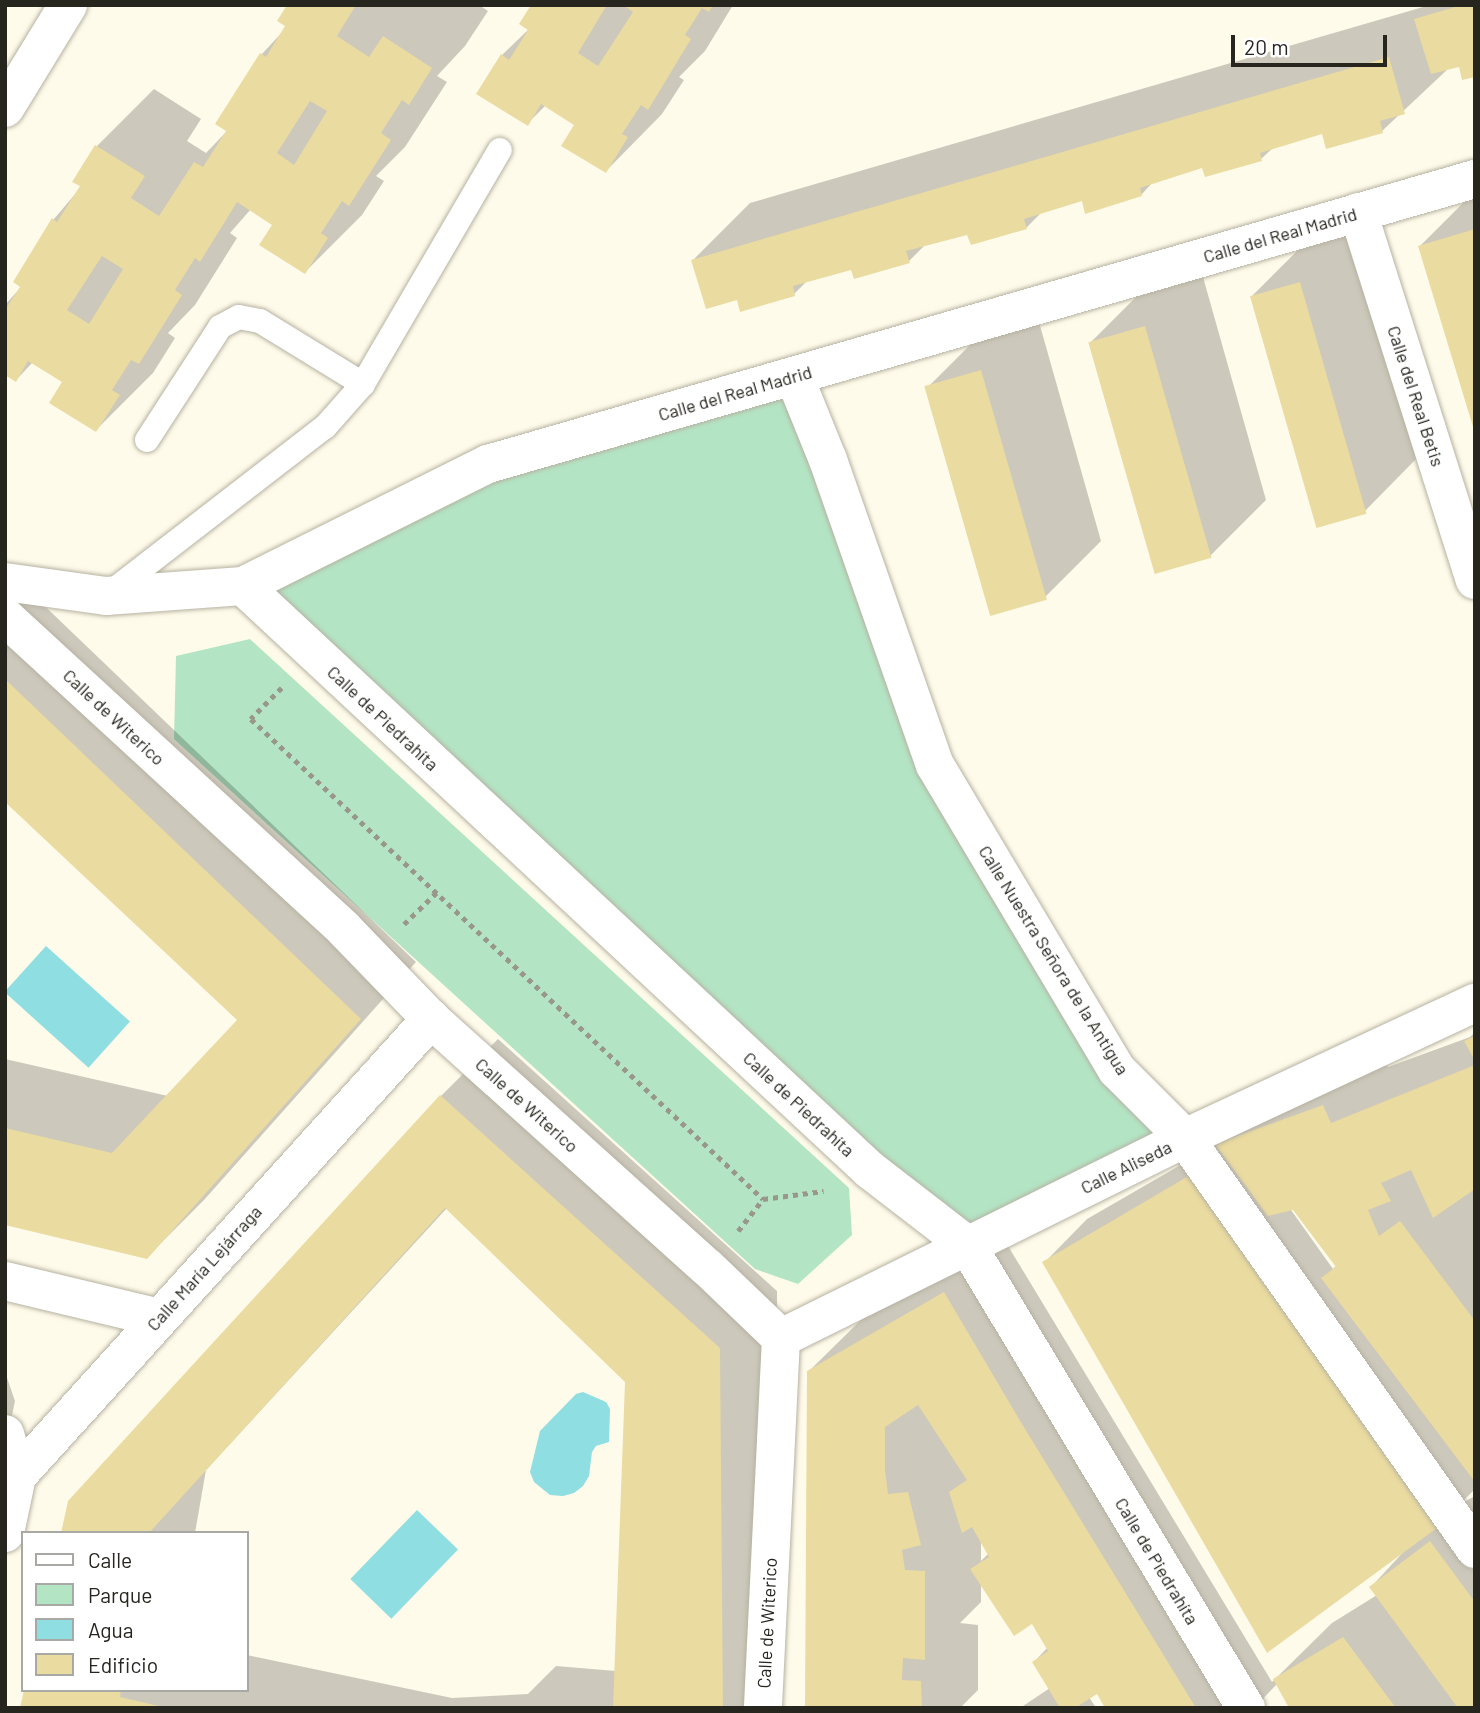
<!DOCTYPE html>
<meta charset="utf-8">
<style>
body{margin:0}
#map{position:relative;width:1480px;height:1713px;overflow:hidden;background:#fffbea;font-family:Barlow,sans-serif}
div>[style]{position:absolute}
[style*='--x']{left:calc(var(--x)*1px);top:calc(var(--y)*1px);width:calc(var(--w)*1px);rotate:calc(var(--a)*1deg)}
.green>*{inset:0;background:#b3e5c4}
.water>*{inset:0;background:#8fdee1;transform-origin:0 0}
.shadow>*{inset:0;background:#0003}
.building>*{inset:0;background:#eadba0;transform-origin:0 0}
.path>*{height:4.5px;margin-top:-2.25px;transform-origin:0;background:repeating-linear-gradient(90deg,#99968a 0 5px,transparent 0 10px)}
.roads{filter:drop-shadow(0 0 2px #b6b2a2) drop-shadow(0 0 2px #b6b2a2)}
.lane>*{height:24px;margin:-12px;padding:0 12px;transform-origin:12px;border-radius:12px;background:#fff}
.street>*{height:38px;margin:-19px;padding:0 19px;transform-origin:19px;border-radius:19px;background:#fff}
.secondary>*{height:38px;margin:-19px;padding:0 19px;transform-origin:19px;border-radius:19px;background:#fff}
span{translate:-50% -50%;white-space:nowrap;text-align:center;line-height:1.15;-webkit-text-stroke:5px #fff;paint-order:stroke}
.street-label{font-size:18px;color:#26251e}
.frame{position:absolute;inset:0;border:7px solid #26251e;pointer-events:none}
.legend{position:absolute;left:21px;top:1531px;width:228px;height:161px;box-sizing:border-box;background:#fff;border:2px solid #a8a8a5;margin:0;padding:9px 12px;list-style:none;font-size:21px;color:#26251e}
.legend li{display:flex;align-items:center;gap:14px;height:35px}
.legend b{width:35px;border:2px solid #a8a8a5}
.scale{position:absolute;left:1231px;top:35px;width:156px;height:32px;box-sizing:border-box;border:4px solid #26251e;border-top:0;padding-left:9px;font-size:21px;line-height:24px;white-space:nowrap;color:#26251e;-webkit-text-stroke:5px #fff;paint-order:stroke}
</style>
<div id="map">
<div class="green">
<i style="clip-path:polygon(794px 376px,928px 771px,1178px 1141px,967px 1245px,243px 586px,488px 464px)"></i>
<i style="clip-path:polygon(250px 639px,849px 1188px,852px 1235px,798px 1284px,755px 1269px,174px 739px,176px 656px)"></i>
</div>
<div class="water">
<i style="left:46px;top:946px;width:113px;height:62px;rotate:42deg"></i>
<i style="clip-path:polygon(583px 1392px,606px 1402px,610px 1409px,609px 1442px,596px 1446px,592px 1452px,589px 1476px,583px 1486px,574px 1493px,563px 1496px,550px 1495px,534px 1482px,530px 1472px,540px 1431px,576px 1394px)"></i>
<i style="left:417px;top:1510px;width:57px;height:96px;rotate:44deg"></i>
</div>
<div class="shadow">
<i style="clip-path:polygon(289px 5px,479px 5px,488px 11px,465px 46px,437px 76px,447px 82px,405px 147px,376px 176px,384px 181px,362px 215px,305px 272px,274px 225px,251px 209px,230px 233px,237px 238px,195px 305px,168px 333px,175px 338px,153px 373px,96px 430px,64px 382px,33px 362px,16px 380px,5px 373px,5px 305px,22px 286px,15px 282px,54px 219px,82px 186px,74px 182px,97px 146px,154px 89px,201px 119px,187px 141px,206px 153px,228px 130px,261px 55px,288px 26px)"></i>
<i style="clip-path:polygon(533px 5px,733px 5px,705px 51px,679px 77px,684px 80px,662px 114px,606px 171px,576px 124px,546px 105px,528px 123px,502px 55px,529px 29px)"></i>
<i style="clip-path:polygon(1430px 5px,1475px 5px,1460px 64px,1449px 68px,1382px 131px,1323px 132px,1274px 147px,1261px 159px,1203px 166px,1154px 181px,1142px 194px,1086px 212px,1083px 199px,1042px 212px,1026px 228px,969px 233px,926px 244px,909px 261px,852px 268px,808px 280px,794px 294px,738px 298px,693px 260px,750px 203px)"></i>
<i style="clip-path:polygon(1475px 191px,1475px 425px,1420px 246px)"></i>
<i style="clip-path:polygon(1357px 226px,1420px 455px,1364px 512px,1252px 296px,1309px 239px)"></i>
<i style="clip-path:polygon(1201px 270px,1266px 500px,1209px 557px,1090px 343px,1147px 286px)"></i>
<i style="clip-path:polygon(1037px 315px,1101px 541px,1044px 598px,927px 388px,984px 331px)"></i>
<i style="clip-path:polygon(5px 568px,416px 962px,204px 1200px,147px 1257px,5px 1224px,5px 1059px,168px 1096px,239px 1020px,5px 799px)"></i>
<i style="clip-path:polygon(evenodd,1475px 1032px,1475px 1489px,1460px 1504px,1475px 1496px,1475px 1708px,1291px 1708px,1277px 1684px,1254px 1708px,1103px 1708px,1106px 1706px,1097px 1692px,1089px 1697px,1096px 1708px,1020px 1708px,1050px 1688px,1034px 1662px,1048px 1647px,1033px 1622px,981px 1582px,981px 1602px,960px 1623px,978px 1625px,978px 1690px,960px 1708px,806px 1708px,808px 1372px,866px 1315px,1002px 1236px,1272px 1682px,1332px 1623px,1377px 1595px,1371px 1587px,1407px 1548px,1044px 1263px,1087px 1219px,1380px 1050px,1388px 1067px,1470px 1037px,1475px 1032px,1293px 1208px,1337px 1265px,1333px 1269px,1291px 1210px,1293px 1208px,1475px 1032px,981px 1540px,989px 1553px,981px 1561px,981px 1540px)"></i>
<i style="clip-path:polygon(498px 1039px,777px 1291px,780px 1708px,21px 1708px,25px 1690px,247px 1690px,247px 1655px,452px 1698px,528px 1694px,556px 1666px,616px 1671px,627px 1381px,447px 1208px,206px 1470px,195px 1533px,63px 1533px,70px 1502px,441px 1096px)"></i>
<i style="clip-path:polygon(5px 1372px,15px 1401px,5px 1449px)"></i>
</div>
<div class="building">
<i style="clip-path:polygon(evenodd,287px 5px,356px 5px,337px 36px,369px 57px,383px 36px,432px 68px,409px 105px,402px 100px,381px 133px,391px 140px,349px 206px,342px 201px,321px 233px,328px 238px,305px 274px,259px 245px,272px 225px,237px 202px,200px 262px,195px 258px,175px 290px,182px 295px,139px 364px,131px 360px,112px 390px,120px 395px,96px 432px,49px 403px,62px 382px,28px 361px,16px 382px,5px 375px,5px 310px,20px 287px,13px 282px,52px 218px,57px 222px,80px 186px,72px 182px,95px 145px,145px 176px,131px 198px,159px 216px,194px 162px,203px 167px,226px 131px,215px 124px,260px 53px,266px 57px,285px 26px,277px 21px,287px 5px,310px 101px,327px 111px,294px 165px,277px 153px,310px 101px,287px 5px,102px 256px,123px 269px,89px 324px,67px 310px,102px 256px)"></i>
<i style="clip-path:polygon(531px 5px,607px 5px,578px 53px,598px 66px,633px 12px,623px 5px,713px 5px,709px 12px,702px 8px,685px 35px,691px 39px,648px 110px,641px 105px,622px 134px,628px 137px,606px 173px,561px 146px,574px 125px,541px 104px,528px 126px,476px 94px,501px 54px,509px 60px,528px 30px,519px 24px)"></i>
<i style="clip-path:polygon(1462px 5px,1475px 5px,1475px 77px,1462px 80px,1459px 67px,1431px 74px,1414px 19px)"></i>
<i style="clip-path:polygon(1389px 57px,1405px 114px,1380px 121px,1383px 133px,1326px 149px,1322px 134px,1260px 153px,1262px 161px,1205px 177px,1202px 168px,1140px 188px,1142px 196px,1085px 214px,1082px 201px,1024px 219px,1027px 229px,971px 245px,967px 235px,906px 251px,910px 263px,854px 279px,851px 270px,793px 286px,795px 296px,740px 312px,737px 300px,706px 309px,691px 260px)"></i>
<i style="clip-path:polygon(1475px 229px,1475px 430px,1474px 430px,1418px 246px)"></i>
<i style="left:1300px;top:282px;width:241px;height:52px;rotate:74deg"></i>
<i style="left:1145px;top:326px;width:241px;height:59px;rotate:74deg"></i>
<i style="left:981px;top:370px;width:239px;height:59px;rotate:74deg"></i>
<i style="clip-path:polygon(5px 679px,361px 1019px,147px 1259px,5px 1225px,5px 1128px,112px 1153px,237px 1020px,5px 802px)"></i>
<i style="clip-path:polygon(1475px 1036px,1475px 1061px,1464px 1041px)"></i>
<i style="clip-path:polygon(1475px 1065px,1475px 1189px,1433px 1218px,1411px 1170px,1381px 1183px,1391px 1201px,1368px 1210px,1379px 1236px,1400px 1221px,1475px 1321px,1475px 1482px,1321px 1278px,1336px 1267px,1293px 1210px,1268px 1216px,1215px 1144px,1323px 1105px,1331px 1123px)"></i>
<i style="clip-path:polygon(440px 1095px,720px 1348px,723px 1708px,613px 1708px,625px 1382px,445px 1208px,149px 1533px,61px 1533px,68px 1501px)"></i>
<i style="clip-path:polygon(1192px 1174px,1441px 1525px,1267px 1653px,1042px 1262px)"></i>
<i style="clip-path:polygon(944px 1292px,1019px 1419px,1196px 1708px,1105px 1708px,1097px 1694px,1075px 1708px,1060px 1708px,1032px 1662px,1048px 1651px,1032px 1624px,1014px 1636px,970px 1569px,989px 1557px,972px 1527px,962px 1533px,949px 1492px,967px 1480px,918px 1405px,885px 1427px,885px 1470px,888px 1494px,908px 1492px,921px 1545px,902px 1550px,905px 1570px,925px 1571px,925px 1660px,903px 1658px,902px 1680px,921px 1681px,922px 1708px,805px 1708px,807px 1371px)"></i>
<i style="clip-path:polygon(1430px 1541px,1475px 1602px,1475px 1708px,1458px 1708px,1369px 1587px)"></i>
<i style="clip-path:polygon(1343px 1637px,1396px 1708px,1289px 1708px,1273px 1679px)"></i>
<i style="clip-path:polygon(24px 1690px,121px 1690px,120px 1697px,167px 1708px,20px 1708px)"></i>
</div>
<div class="path">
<i style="--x:282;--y:688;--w:44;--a:135"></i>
<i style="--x:251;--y:719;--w:702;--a:43.15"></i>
<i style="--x:763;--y:1199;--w:61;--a:-7.6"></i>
<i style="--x:404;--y:924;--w:45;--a:-44.1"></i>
<i style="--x:738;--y:1231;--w:41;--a:-52"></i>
</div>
<div class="roads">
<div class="lane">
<i style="--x:147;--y:440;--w:135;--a:-57.1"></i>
<i style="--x:220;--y:327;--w:21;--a:-28"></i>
<i style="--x:239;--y:317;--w:21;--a:11"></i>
<i style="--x:260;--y:321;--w:121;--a:31.5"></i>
<i style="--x:106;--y:596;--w:277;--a:-37.7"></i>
<i style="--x:325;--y:427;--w:57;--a:-48.5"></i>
<i style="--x:363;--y:384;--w:271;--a:-59.7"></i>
</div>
<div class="street">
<i style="--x:1358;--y:212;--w:386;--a:72.4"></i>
<i style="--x:794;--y:376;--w:91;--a:68"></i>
<i style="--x:828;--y:460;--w:323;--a:70.7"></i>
<i style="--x:935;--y:765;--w:355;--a:59.2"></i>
<i style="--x:1117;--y:1070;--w:96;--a:45"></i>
<i style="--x:1185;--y:1138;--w:503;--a:54.79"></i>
<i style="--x:5;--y:582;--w:102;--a:7.9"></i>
<i style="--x:106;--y:596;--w:137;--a:-4.2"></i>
<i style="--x:243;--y:586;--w:274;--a:-26.5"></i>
<i style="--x:488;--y:464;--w:1027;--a:-16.11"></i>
<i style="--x:243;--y:586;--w:857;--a:42.97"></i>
<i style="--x:870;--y:1170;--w:123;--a:37.7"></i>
<i style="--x:967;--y:1245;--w:541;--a:58.93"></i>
<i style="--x:5;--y:617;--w:461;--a:42.6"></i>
<i style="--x:344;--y:929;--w:125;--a:46"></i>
<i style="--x:431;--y:1019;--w:372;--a:42"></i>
<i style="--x:708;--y:1268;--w:101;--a:43.8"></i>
<i style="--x:781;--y:1338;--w:370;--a:92.8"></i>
<i style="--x:5;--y:1281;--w:158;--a:13.5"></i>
<i style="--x:781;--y:1338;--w:451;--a:-26.3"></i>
<i style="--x:1185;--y:1138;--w:320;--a:-25"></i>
<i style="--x:5;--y:1434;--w:44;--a:74.1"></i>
<i style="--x:5;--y:1533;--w:58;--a:-78.1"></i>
<i style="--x:17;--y:1476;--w:617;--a:-47.83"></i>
</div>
<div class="secondary">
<i style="--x:5;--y:108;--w:121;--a:-58.5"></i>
</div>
</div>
<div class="street-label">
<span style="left:1280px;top:235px;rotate:-16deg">Calle del Real Madrid</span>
<span style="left:735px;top:393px;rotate:-16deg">Calle del Real Madrid</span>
<span style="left:1416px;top:396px;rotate:72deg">Calle del Real Betis</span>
<span style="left:114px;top:717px;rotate:43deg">Calle de Witerico</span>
<span style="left:383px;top:718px;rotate:43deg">Calle de Piedrahíta</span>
<span style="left:1054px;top:960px;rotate:58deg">Calle Nuestra Señora de la Antigua</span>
<span style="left:799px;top:1104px;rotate:43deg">Calle de Piedrahíta</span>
<span style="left:527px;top:1105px;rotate:42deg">Calle de Witerico</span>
<span style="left:1126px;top:1167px;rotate:-26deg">Calle Aliseda</span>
<span style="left:204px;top:1268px;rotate:-48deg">Calle María Lejárraga</span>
<span style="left:1157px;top:1561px;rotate:59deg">Calle de Piedrahíta</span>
<span style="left:767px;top:1623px;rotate:-87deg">Calle de Witerico</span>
</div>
<div class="frame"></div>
<ul class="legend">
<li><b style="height:9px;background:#fff"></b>Calle</li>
<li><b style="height:19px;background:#b3e5c4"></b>Parque</li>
<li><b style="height:19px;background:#8fdee1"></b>Agua</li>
<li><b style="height:19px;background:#eadba0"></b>Edificio</li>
</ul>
<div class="scale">20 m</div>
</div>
